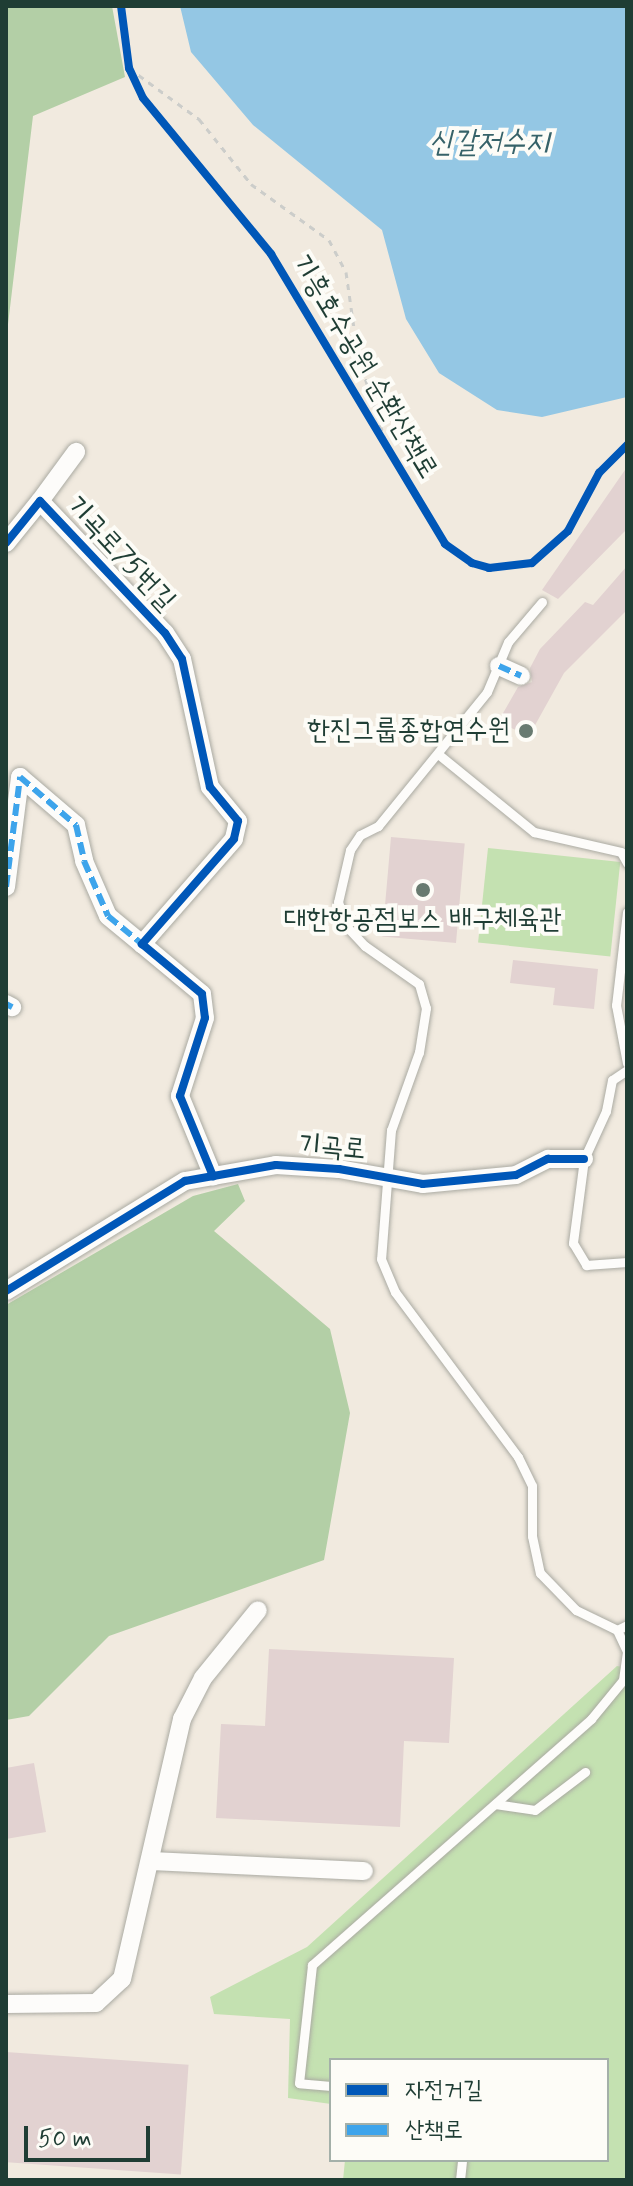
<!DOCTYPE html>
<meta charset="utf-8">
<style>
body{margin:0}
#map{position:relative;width:633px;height:2186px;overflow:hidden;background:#f1eadf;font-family:Mynerve,"Poor Story",sans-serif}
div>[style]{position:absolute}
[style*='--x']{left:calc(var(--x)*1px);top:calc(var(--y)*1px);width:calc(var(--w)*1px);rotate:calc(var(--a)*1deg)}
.green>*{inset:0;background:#c4e1b1;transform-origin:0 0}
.forest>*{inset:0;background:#b3cfa6}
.water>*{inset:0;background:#94c7e4}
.building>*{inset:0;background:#e2d2d1;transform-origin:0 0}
.path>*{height:3px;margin-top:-1.5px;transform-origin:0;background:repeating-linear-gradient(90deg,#cccdca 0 6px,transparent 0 12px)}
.roads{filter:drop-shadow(0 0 2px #aaaaa2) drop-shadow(0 0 2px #aaaaa2)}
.lane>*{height:9px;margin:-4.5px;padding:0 4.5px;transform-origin:4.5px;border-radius:4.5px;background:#fdfcfa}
.street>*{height:18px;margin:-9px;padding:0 9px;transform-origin:9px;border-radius:9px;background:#fdfcfa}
.quiet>*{height:6px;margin-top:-3px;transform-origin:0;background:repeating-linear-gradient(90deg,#3da4eb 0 12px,transparent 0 18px)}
.cycleway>*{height:8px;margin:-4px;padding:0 4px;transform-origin:4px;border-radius:4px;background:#0057b8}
.dots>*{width:22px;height:22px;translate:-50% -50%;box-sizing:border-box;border:4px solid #fdfcf7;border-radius:50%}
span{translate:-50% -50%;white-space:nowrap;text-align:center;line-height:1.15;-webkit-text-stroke:8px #fdfcf7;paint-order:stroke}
.street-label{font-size:28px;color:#1f3d34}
.poi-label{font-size:28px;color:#1f3d34}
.right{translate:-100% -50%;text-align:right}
.water-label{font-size:30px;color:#366269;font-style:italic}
.frame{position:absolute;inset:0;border:8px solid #1f3d34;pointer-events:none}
.legend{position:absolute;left:329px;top:2058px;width:280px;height:104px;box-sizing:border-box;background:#fdfcf7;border:2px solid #a4b0a9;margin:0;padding:10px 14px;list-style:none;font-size:24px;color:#1f3d34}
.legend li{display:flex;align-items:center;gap:16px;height:40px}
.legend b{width:40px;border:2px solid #a4b0a9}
.scale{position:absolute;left:24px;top:2126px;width:126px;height:36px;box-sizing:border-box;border:4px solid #1f3d34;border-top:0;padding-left:10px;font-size:24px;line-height:28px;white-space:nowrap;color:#1f3d34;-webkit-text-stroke:6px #fdfcf7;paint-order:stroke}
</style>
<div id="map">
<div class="green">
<i style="left:488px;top:848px;width:133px;height:95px;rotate:6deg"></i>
<i style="clip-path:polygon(617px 1666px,627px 1668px,627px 2180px,343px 2180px,345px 2160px,607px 2160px,607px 2060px,331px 2060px,331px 2104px,288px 2098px,290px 2019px,214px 2014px,210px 1997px,307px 1947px)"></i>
</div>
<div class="forest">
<i style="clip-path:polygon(6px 6px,112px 6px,125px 77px,33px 116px,6px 341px)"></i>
<i style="clip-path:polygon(238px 1184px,245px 1201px,214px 1231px,330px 1329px,350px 1413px,324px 1560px,109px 1636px,29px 1716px,6px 1720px,6px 1305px,193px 1196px)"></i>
</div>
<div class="water">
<i style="clip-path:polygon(180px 6px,627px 6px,627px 397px,542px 417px,497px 410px,439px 373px,406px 319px,382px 230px,253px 125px,191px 52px)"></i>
</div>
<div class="building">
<i style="clip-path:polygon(627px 467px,627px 529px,558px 599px,542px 590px)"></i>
<i style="clip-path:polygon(627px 566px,627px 610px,564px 673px,529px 736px,498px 722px,518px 687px,532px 682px,530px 668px,540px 649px,585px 602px,593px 605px)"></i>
<i style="left:391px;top:837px;width:74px;height:100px;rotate:5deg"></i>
<i style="clip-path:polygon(513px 960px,598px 969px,594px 1009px,553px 1005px,555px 988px,510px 983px)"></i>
<i style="clip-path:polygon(269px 1649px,454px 1658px,449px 1743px,404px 1741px,400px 1827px,216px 1818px,221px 1724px,265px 1726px)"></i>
<i style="clip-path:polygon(34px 1763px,46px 1832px,6px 1839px,6px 1768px)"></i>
<i style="left:6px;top:2052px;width:183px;height:110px;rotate:4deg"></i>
</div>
<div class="path">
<i style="--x:129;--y:68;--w:87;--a:36.1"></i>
<i style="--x:199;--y:119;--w:83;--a:51.3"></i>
<i style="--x:251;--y:184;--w:96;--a:35.7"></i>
<i style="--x:329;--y:240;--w:36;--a:62"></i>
<i style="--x:346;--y:272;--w:85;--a:81.9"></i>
<i style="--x:358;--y:356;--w:90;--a:72"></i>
</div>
<div class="roads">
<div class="lane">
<i style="--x:542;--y:602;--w:52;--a:130.4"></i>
<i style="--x:508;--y:642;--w:54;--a:112.8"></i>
<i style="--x:487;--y:692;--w:173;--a:129.1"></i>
<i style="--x:378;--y:826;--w:20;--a:153"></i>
<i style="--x:360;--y:835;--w:18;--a:124"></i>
<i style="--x:350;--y:850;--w:53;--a:103"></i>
<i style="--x:338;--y:902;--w:28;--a:69"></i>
<i style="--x:348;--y:928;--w:25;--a:47"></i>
<i style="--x:365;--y:946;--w:66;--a:35.1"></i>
<i style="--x:419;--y:984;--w:25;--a:74"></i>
<i style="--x:426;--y:1008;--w:45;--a:99"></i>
<i style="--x:419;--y:1052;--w:83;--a:109.7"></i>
<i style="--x:391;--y:1130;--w:129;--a:94.4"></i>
<i style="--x:381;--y:1259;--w:36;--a:67"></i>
<i style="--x:395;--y:1292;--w:206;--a:53.3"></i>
<i style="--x:518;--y:1457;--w:32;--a:64"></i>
<i style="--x:532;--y:1486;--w:50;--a:90"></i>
<i style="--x:532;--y:1536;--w:38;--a:78"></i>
<i style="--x:540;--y:1573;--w:52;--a:45.8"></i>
<i style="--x:576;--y:1610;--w:46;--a:26"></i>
<i style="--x:438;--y:754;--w:124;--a:39.1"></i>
<i style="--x:534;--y:832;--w:89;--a:12.9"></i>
<i style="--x:621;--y:852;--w:13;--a:61"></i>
<i style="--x:627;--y:912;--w:94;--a:96.7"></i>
<i style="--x:616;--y:1005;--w:59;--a:79.3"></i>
<i style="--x:627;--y:1070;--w:18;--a:146"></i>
<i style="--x:612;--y:1080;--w:32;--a:101"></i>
<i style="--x:606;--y:1111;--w:53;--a:114.6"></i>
<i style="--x:584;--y:1159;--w:85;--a:97.5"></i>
<i style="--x:573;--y:1243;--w:26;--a:59"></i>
<i style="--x:586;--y:1265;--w:41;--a:-4.2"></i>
<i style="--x:627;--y:1625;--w:11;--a:153"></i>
<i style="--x:617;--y:1630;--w:23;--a:65"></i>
<i style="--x:495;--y:1804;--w:40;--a:8.5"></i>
<i style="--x:535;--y:1810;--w:63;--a:-37.2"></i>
<i style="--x:331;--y:2086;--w:32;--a:-175"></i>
<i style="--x:299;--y:2083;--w:119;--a:-83.7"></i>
<i style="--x:312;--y:1965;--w:372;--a:-41.4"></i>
<i style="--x:591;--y:1719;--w:50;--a:-50.6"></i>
<i style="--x:623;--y:1680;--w:27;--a:-82"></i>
<i style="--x:460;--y:2180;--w:20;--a:-84"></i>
</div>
<div class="street">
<i style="--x:40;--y:501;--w:61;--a:-53.7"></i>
<i style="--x:6;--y:543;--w:54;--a:-51"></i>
<i style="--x:40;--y:501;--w:182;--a:46.6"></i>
<i style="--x:165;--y:633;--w:31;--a:57"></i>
<i style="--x:182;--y:659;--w:131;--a:77.7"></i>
<i style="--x:210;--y:787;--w:44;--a:50.5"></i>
<i style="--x:238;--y:821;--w:18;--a:103"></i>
<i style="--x:234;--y:839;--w:140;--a:131.2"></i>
<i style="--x:142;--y:944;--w:78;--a:39.8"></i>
<i style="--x:202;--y:994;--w:24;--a:83"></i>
<i style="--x:205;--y:1018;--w:82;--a:107.8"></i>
<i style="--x:180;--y:1096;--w:87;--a:67.6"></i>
<i style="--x:499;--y:666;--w:24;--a:24"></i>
<i style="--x:6;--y:887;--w:111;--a:-82.7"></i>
<i style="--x:20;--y:777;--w:74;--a:40.6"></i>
<i style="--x:76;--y:825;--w:37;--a:77"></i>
<i style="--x:84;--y:861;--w:60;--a:66.4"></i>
<i style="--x:108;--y:916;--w:44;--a:39.5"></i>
<i style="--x:6;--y:1004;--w:7;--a:27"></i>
<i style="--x:6;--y:1291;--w:210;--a:-31.6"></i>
<i style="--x:185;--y:1181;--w:92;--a:-10"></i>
<i style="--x:276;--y:1165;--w:63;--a:3.6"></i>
<i style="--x:339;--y:1169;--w:85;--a:10.1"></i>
<i style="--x:423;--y:1184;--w:93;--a:-5.5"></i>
<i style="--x:516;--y:1175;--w:36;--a:-27"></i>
<i style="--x:548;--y:1159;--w:36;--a:0"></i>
<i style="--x:150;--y:1861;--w:214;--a:2.7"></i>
<i style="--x:6;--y:2004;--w:90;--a:-0.6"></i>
<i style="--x:96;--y:2003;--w:35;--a:-43"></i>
<i style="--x:122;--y:1979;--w:267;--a:-77"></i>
<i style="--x:182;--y:1719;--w:46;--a:-62.9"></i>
<i style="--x:203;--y:1678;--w:87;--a:-51"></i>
</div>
</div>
<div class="quiet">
<i style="--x:499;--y:666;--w:24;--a:24"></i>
<i style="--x:6;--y:887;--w:111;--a:-82.7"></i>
<i style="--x:20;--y:777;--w:74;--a:40.6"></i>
<i style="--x:76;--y:825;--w:37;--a:77"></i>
<i style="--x:84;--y:861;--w:60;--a:66.4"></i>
<i style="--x:108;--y:916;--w:44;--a:39.5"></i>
<i style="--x:6;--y:1004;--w:7;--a:27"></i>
</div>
<div class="cycleway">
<i style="--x:121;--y:6;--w:63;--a:82.6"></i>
<i style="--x:129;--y:68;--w:33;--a:65"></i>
<i style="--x:143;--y:98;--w:202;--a:50.6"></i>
<i style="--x:271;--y:254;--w:338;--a:59"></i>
<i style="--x:445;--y:544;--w:33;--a:35"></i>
<i style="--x:472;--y:563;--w:18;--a:16"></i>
<i style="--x:489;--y:568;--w:43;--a:-6.6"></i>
<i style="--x:532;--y:563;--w:48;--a:-41.6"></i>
<i style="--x:568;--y:531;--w:66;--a:-61.9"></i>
<i style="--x:599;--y:473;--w:40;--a:-45"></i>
<i style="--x:6;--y:543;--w:54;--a:-51"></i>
<i style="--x:40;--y:501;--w:182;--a:46.6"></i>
<i style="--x:165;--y:633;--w:31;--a:57"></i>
<i style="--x:182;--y:659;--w:131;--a:77.7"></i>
<i style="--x:210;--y:787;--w:44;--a:50.5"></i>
<i style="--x:238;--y:821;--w:18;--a:103"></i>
<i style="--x:234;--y:839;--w:140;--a:131.2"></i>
<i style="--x:142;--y:944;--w:78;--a:39.8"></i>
<i style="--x:202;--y:994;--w:24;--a:83"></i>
<i style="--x:205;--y:1018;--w:82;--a:107.8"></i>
<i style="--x:180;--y:1096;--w:87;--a:67.6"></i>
<i style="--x:6;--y:1291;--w:210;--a:-31.6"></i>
<i style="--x:185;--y:1181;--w:92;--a:-10"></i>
<i style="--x:276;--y:1165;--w:63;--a:3.6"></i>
<i style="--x:339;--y:1169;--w:85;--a:10.1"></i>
<i style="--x:423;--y:1184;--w:93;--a:-5.5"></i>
<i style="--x:516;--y:1175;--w:36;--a:-27"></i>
<i style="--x:548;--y:1159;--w:36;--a:0"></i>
</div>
<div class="dots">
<i style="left:526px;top:731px;background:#687a70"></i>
<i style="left:423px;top:890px;background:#687a70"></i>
</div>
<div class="street-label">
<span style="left:364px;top:367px;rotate:59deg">기흥호수공원 순환산책로</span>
<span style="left:120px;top:554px;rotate:47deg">기곡로75번길</span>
<span style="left:332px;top:1148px;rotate:5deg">기곡로</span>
</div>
<div class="poi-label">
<span class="right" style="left:510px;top:731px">한진그룹종합연수원</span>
<span style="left:423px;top:920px">대한항공점보스 배구체육관</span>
</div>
<div class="water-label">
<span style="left:489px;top:143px">신갈저수지</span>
</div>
<div class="frame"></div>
<ul class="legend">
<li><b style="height:10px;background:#0057b8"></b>자전거길</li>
<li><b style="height:10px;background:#3da4eb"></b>산책로</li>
</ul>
<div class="scale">50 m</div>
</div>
